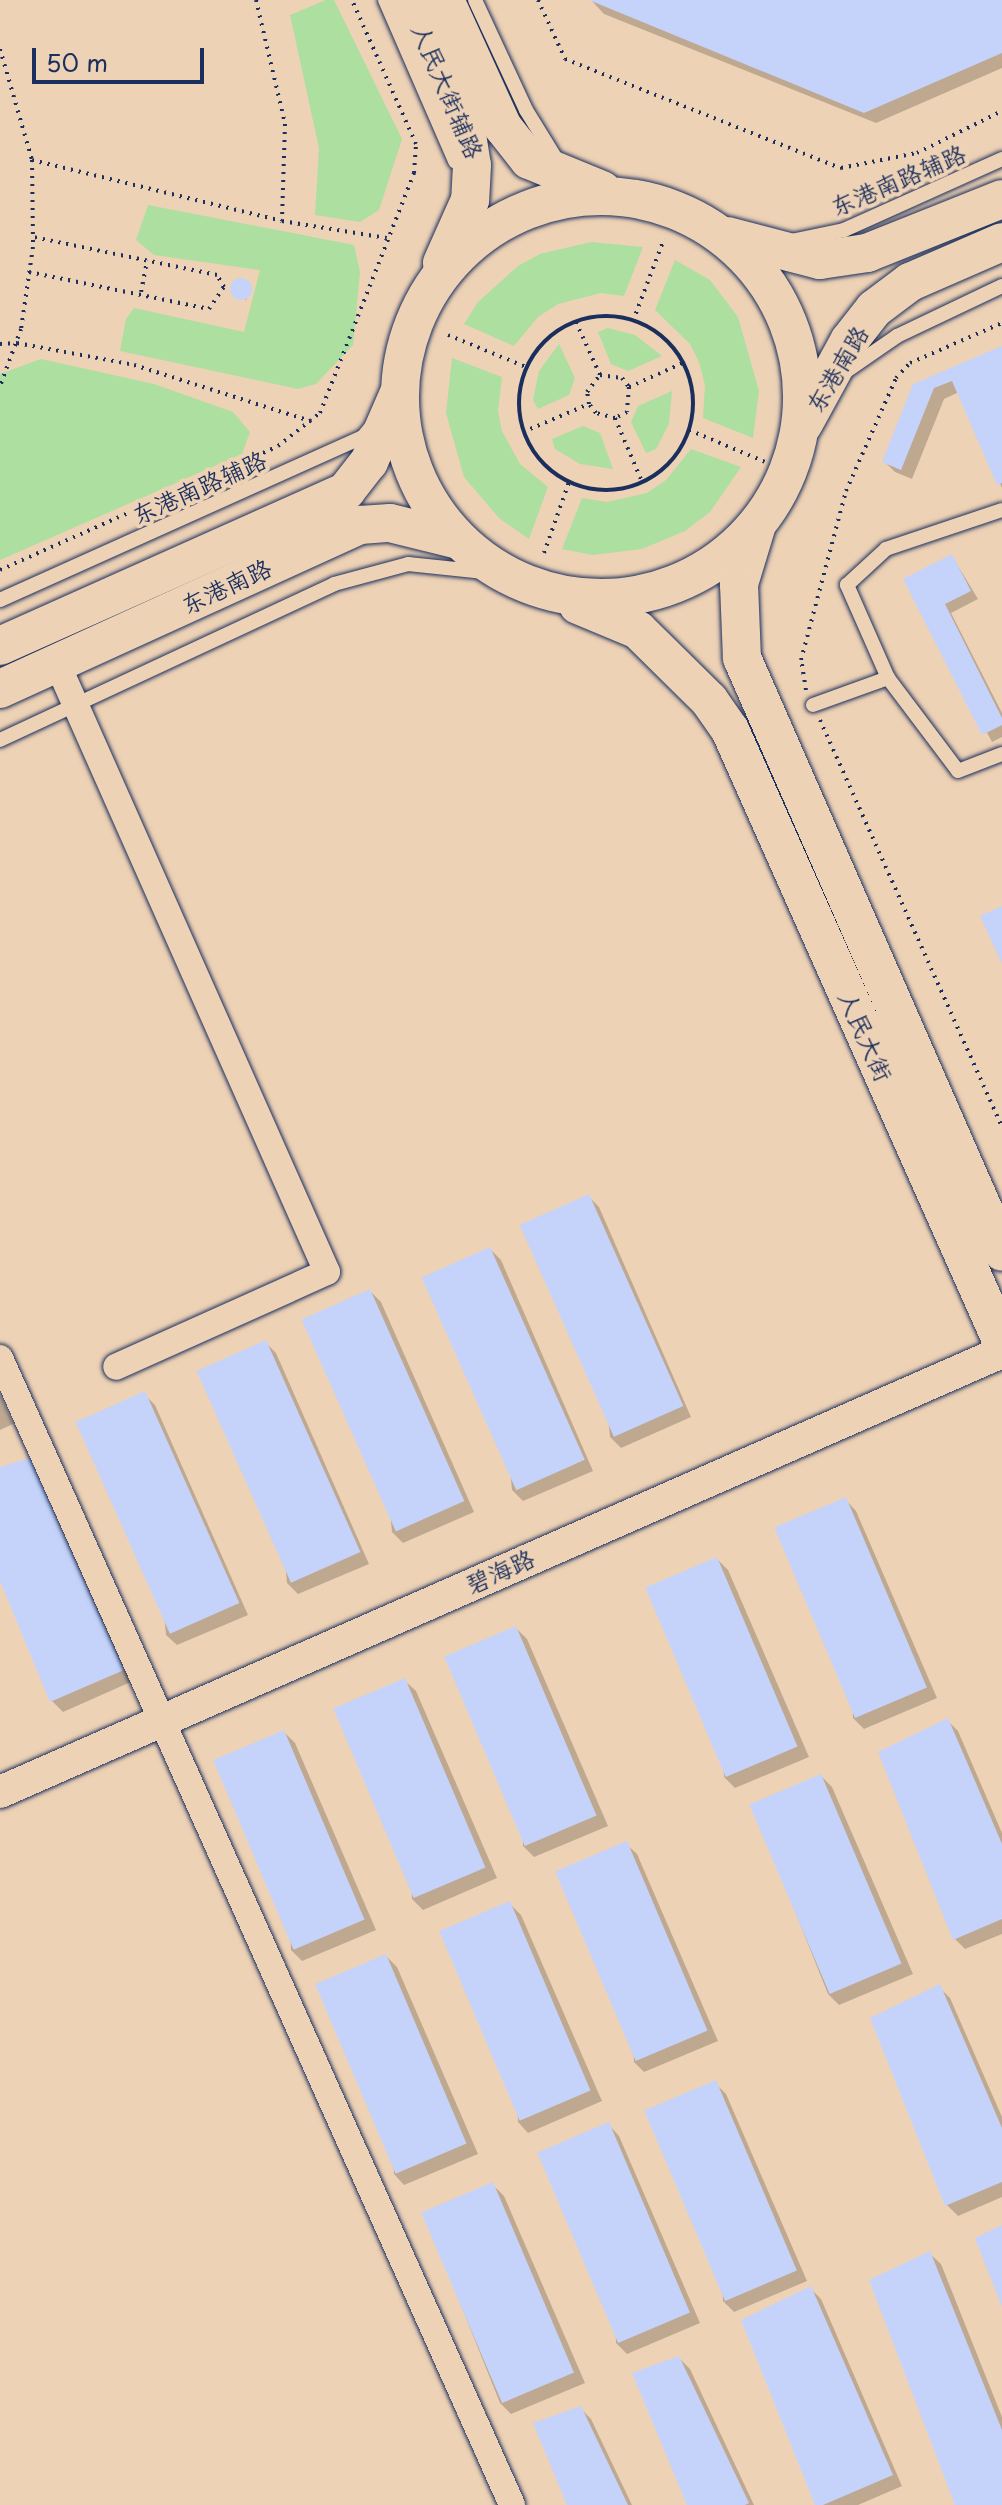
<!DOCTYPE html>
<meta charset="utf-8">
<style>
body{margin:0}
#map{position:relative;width:1002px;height:2505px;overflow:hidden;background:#eed2b5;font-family:"Playpen Sans","LXGW WenKai TC",sans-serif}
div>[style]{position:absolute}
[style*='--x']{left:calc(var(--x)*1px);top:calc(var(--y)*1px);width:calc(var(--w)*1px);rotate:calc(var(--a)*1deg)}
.green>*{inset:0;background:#acdfa0}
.shadow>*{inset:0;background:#0003}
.building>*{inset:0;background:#c5d3fa;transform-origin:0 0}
.round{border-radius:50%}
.path>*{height:4px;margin-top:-2px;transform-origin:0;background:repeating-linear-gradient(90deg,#1b2f5e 0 2px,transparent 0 8px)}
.path>.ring{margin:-2px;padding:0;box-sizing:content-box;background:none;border:4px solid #1b2f5e;border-radius:50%}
.roads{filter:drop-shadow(0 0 2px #1b2f5e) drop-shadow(0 0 2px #1b2f5e)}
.service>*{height:14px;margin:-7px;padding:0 7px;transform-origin:7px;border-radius:7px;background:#eed2b5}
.minor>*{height:26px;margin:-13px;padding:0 13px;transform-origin:13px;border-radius:13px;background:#eed2b5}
.tertiary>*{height:32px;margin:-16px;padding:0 16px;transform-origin:16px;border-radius:16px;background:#eed2b5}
.secondary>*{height:38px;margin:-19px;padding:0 19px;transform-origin:19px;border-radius:19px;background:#eed2b5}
.secondary>.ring{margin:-19px;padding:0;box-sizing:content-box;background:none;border:38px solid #eed2b5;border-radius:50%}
span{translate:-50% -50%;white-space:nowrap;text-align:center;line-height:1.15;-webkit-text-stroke:8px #eed2b5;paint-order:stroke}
.street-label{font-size:24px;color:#1b2f5e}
.scale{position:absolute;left:32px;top:48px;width:172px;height:36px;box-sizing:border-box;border:4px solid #1b2f5e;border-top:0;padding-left:10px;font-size:24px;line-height:28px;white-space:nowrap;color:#1b2f5e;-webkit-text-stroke:6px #eed2b5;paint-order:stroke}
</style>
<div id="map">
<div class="green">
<i style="clip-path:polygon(326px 0,334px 0,402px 139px,379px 210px,360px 222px,315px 215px,319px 148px,290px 15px)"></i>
<i style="clip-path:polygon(148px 205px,354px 245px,360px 272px,353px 345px,316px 384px,298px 389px,120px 351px,126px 319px,134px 308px,244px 332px,260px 270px,154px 255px,136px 240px)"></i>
<i style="clip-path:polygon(591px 242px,643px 247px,624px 296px,601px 293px,558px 304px,538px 317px,514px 346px,464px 324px,478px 302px,518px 266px,540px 254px)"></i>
<i style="clip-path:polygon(675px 260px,710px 280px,738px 317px,759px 391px,753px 438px,703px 418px,705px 385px,699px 362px,690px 344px,655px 310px)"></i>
<i style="clip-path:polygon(608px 328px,635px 335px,662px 356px,628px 371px,611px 364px,598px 332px)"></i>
<i style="clip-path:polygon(559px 344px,575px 378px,569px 395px,538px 409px,533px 400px,539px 371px)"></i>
<i style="clip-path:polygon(452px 358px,502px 377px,498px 411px,502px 431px,520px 464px,548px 487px,529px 539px,499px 518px,464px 477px,446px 413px)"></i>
<i style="clip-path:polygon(41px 359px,154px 384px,233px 412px,250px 432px,242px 454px,0 560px,0 374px)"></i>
<i style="clip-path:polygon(672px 391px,669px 424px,656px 449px,646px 453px,631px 422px,638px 406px)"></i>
<i style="clip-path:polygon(583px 426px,600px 433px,613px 469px,580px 464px,555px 449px,552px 439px)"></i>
<i style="clip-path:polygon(691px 449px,741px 467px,710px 512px,685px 531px,642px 549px,593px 555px,562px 549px,582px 498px,607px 502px,647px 493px,666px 480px)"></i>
</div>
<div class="shadow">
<i style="clip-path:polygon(591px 0,1002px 0,1002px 68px,876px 123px,604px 14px)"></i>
<i style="clip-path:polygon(240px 281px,251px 289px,246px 300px,233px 291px)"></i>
<i style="clip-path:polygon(1002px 348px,1002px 488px,959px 392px,944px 399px,912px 479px,895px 472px,884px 461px,915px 385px)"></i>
<i style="clip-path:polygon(952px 556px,978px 599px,951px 613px,1002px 713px,1002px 737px,992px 742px,906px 580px)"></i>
<i style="clip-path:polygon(588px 1196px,599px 1207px,691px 1417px,621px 1448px,610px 1437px)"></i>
<i style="clip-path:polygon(490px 1249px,501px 1260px,593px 1471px,523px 1501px,512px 1490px)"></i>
<i style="clip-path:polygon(370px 1291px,381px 1302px,474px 1512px,403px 1543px,392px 1532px)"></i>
<i style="clip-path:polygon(265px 1342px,276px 1353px,369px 1564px,298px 1594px,287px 1583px)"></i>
<i style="clip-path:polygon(144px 1394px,155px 1405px,248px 1615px,177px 1645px,166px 1635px)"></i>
<i style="clip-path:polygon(0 1395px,13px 1424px,0 1430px)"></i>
<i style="clip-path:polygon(30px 1460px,41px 1471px,133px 1681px,63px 1712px,52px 1701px,0 1576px,0 1469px)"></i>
<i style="clip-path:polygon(846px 1500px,856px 1511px,937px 1698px,864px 1729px,853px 1718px)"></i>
<i style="clip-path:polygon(717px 1559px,728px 1570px,809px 1757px,735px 1788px,724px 1777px)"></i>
<i style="clip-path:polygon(516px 1628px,527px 1639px,608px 1826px,534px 1857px,523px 1846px)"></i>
<i style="clip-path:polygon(405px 1681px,416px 1691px,497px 1878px,423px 1910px,412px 1899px)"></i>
<i style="clip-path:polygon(947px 1720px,958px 1731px,1002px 1833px,1002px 1934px,965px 1949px,955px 1939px)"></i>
<i style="clip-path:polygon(284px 1732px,295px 1743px,376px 1930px,302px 1961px,291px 1950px)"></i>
<i style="clip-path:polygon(821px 1776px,832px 1787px,913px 1974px,839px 2005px,828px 1994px,754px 1809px)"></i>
<i style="clip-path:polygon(626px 1844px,637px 1854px,718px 2041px,644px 2072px,634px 2062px)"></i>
<i style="clip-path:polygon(510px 1904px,521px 1915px,602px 2101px,528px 2133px,518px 2122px)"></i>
<i style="clip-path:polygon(386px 1956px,397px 1967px,478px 2154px,404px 2185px,394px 2174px)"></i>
<i style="clip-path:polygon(939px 1987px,950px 1998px,1002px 2117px,1002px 2197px,958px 2216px,947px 2205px)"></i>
<i style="clip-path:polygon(715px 2083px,726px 2094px,807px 2281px,734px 2312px,723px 2301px)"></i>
<i style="clip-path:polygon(609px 2125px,619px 2136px,700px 2323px,627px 2354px,616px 2343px)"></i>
<i style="clip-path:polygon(493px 2185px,504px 2196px,585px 2383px,511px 2414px,500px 2403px,426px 2218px)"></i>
<i style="clip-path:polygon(930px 2254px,941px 2264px,1002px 2417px,1002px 2505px,957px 2505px)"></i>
<i style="clip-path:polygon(811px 2289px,821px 2299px,902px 2486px,858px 2505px,817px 2505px)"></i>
<i style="clip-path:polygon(679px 2358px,690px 2369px,754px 2505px,689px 2505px)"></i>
<i style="clip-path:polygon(580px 2408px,591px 2419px,632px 2505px,570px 2505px)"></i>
</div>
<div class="building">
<i style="clip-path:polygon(589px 0,1002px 0,1002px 53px,864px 113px)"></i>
<i class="round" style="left:230px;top:278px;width:22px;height:22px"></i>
<i style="clip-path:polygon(1002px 346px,1002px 483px,997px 485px,952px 381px,934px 388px,901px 470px,882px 462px,913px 384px)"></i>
<i style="clip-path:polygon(952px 554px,971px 591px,945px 604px,1002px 718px,1002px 725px,982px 735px,903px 579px)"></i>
<i style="clip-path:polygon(1002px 906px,1002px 964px,980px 916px)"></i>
<i style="left:589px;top:1194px;width:232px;height:76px;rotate:66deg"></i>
<i style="left:490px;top:1247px;width:233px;height:75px;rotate:66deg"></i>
<i style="left:370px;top:1289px;width:232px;height:75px;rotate:66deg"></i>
<i style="left:266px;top:1340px;width:232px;height:76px;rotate:66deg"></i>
<i style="left:145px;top:1391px;width:232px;height:76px;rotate:66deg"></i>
<i style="clip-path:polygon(30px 1458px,124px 1670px,50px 1702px,0 1581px,0 1467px)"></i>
<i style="left:846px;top:1497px;width:207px;height:78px;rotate:67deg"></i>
<i style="left:717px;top:1557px;width:206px;height:78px;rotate:67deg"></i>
<i style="left:516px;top:1626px;width:206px;height:78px;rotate:67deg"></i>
<i style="left:405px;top:1678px;width:206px;height:78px;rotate:67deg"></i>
<i style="clip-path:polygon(948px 1718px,1002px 1844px,1002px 1919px,953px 1940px,878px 1752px)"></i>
<i style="left:284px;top:1730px;width:206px;height:77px;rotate:67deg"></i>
<i style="left:821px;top:1774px;width:206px;height:78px;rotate:67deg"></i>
<i style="left:627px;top:1841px;width:206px;height:78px;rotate:67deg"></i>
<i style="left:510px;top:1901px;width:206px;height:77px;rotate:67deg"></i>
<i style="left:386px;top:1954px;width:206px;height:77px;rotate:67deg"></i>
<i style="clip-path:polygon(940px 1984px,1002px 2128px,1002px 2182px,945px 2206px,870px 2018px)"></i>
<i style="left:716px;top:2080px;width:207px;height:78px;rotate:67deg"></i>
<i style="left:609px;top:2122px;width:207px;height:78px;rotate:67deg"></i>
<i style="left:493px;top:2182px;width:207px;height:78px;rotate:67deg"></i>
<i style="clip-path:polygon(1002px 2225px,1002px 2307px,975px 2238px)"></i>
<i style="clip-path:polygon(930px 2251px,1002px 2430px,1002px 2505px,955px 2505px,869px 2280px)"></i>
<i style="clip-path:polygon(811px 2286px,893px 2475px,823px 2505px,815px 2505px,741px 2320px)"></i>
<i style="clip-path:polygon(679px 2356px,749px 2503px,745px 2505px,687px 2505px,632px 2373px)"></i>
<i style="clip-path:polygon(581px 2406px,628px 2505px,567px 2505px,533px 2423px)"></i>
</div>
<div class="path">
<i style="--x:256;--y:0;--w:127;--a:76.8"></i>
<i style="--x:285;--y:124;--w:97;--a:91.8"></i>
<i style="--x:538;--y:0;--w:65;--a:65.4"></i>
<i style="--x:565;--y:59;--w:297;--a:21.6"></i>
<i style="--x:841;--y:168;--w:77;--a:-11.2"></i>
<i style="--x:917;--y:153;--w:95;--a:-26.3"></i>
<i style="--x:0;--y:49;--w:116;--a:73.9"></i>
<i style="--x:32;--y:160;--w:87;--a:89.3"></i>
<i style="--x:33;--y:247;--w:83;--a:98.3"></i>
<i style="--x:21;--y:329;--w:61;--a:110.2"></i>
<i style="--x:32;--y:160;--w:257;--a:13.7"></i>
<i style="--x:282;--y:221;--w:106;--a:9.2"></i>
<i style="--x:29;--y:272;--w:184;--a:11.6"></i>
<i style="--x:209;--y:309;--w:27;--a:-56"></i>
<i style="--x:224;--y:287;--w:14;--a:-120"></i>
<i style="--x:217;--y:275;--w:188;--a:-168.3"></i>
<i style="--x:141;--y:292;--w:32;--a:-79"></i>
<i class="ring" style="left:519px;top:316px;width:170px;height:170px"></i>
<i style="--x:633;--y:321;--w:88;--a:-69.3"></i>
<i style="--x:576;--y:322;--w:58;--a:65.6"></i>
<i style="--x:448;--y:335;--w:84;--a:22.3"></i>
<i style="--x:0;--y:344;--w:17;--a:-3"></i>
<i style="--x:17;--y:343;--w:119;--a:10.6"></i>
<i style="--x:134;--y:365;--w:186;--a:17.6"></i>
<i style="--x:629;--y:387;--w:25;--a:95"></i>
<i style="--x:627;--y:412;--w:13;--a:153"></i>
<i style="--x:615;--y:418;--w:20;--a:-165"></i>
<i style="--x:596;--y:413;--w:11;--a:-128"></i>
<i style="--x:589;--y:404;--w:12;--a:-99"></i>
<i style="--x:587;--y:392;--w:21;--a:-53"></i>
<i style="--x:600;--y:375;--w:22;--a:8"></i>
<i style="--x:622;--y:378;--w:11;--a:52"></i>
<i style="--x:629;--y:387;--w:59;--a:-24"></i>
<i style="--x:615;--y:418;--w:69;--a:67.1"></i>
<i style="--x:689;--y:430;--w:82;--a:22.8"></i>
<i style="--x:523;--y:432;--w:72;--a:-23"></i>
<i style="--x:544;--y:553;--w:75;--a:-70.6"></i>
<i style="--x:0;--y:570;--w:304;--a:-24"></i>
<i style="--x:278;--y:446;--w:53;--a:-38.2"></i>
<i style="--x:320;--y:413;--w:258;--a:-68.6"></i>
<i style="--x:414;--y:173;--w:29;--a:-86"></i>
<i style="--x:416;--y:144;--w:158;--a:-114"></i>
<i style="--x:806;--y:690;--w:30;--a:-99"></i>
<i style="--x:801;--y:660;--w:175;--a:-75.1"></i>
<i style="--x:846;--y:491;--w:124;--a:-66.1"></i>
<i style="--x:896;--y:378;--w:21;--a:-47"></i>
<i style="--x:910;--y:363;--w:100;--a:-23.5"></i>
<i style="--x:820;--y:720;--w:445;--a:65.9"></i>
</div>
<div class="roads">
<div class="service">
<i style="--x:385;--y:0;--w:176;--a:66.5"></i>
<i style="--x:475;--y:0;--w:121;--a:65.1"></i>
<i style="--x:526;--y:110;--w:61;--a:58.4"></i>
<i style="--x:791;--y:241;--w:54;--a:-11.7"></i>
<i style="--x:844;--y:230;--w:173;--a:-24.2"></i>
<i style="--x:845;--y:372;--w:63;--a:-34.7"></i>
<i style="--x:897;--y:336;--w:116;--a:-25.5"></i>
<i style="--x:0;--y:600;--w:398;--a:-24.2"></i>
<i style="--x:363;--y:437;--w:13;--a:-51"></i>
<i style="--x:888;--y:678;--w:116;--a:53"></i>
<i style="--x:958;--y:771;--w:47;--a:-21.1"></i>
<i style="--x:813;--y:705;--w:80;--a:-19.8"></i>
<i style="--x:888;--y:678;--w:102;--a:-113.8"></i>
<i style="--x:847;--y:585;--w:53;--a:-42.7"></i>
<i style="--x:886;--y:549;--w:122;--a:-18.6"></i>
<i style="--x:0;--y:740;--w:369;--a:-25"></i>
<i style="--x:334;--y:584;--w:77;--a:-15.1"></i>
<i style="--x:408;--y:564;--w:96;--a:6"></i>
</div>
<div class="minor">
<i style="--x:57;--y:663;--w:666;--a:66.09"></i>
<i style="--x:327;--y:1272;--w:231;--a:155.8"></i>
<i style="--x:0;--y:1358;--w:1256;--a:65.94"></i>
</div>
<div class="tertiary">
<i style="--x:0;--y:1792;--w:1094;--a:-23.71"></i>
</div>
<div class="secondary">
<i style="--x:411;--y:0;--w:139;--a:66.7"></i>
<i style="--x:466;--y:128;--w:37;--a:81"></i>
<i style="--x:472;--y:165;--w:35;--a:93"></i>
<i style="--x:470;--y:200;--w:69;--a:114"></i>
<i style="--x:445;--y:0;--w:140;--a:65.5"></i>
<i style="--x:503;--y:127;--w:42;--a:51.8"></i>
<i style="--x:529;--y:160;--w:79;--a:22.3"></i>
<i class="ring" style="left:400px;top:196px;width:364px;height:364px"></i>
<i style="--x:727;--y:236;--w:96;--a:14.5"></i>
<i style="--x:820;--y:260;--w:48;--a:-8.5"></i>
<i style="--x:867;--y:253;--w:145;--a:-21.8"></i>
<i style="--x:803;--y:425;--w:96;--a:-61.3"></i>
<i style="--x:849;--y:341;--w:41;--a:-52"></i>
<i style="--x:874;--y:309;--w:45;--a:-36.9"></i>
<i style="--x:910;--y:282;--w:100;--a:-23.5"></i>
<i style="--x:756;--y:528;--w:59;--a:106.9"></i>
<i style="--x:739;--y:584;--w:74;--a:87.7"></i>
<i style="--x:742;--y:658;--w:648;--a:66.36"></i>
<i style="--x:578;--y:605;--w:65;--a:22.6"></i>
<i style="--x:638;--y:630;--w:100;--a:44.6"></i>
<i style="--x:709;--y:700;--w:37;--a:55"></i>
<i style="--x:730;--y:730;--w:670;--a:66.04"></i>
<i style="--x:0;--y:646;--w:379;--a:-24.1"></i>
<i style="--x:346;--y:491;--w:37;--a:-52"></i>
<i style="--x:369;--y:462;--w:73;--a:-66.6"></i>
<i style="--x:0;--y:689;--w:396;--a:-24.5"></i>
<i style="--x:360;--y:525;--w:30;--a:-4"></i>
<i style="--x:390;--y:523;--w:71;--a:13.8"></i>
</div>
</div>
<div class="street-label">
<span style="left:448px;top:91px;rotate:67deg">人民大街辅路</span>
<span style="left:898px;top:180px;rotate:-23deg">东港南路辅路</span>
<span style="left:837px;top:369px;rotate:-59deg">东港南路</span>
<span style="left:199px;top:487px;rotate:-24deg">东港南路辅路</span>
<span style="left:226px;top:586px;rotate:-25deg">东港南路</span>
<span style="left:866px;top:1036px;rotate:66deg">人民大街</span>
<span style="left:500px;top:1571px;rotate:-24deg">碧海路</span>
</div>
<div class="scale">50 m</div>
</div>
